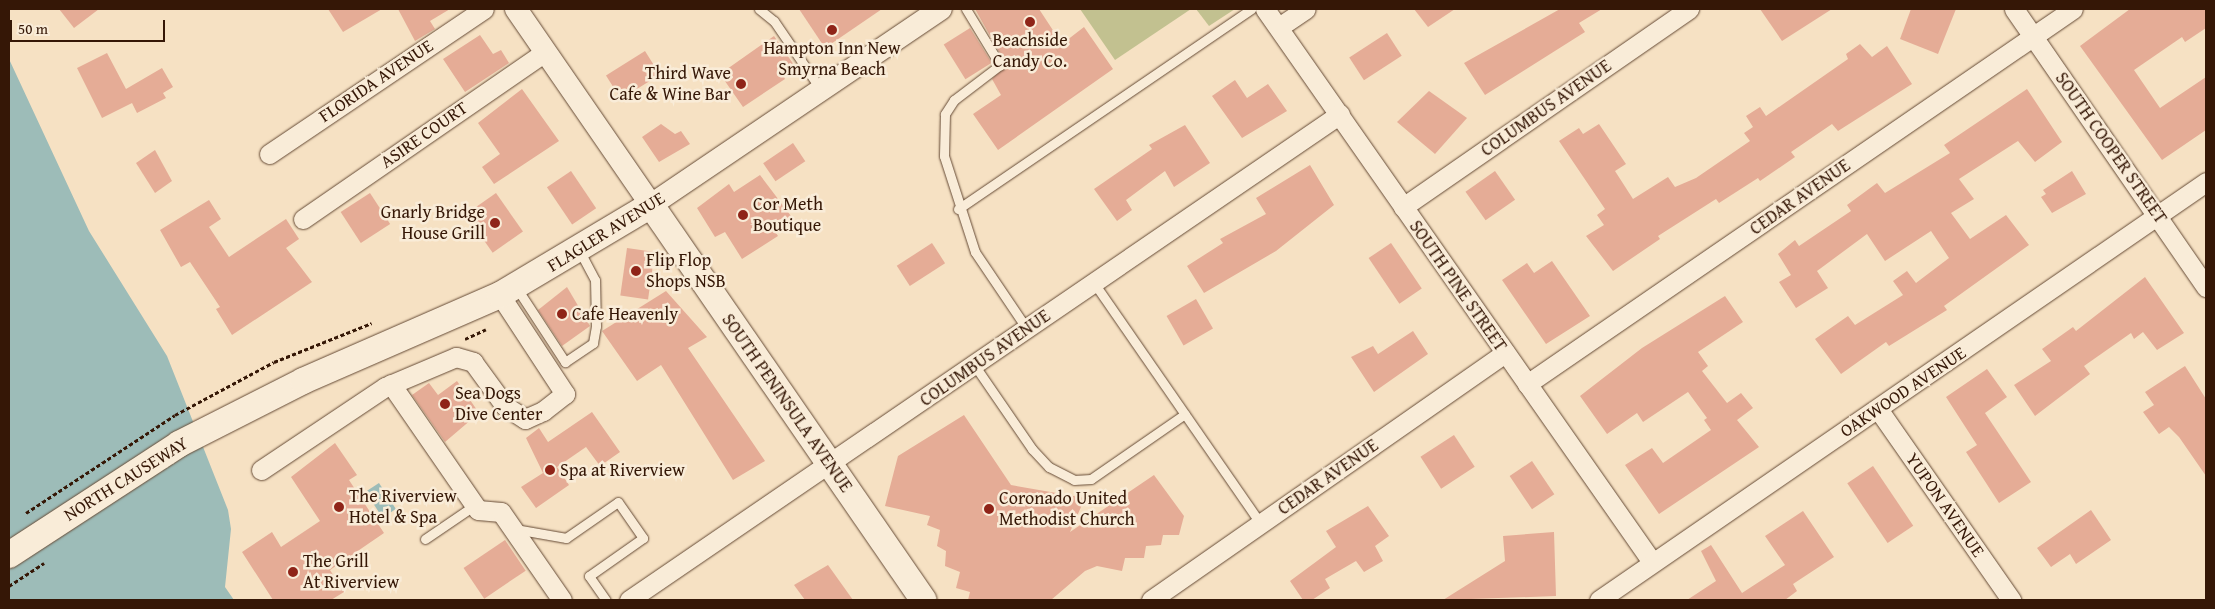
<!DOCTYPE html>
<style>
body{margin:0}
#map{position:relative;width:2215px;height:609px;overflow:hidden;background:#f6e1c3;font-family:"Gentium Book Plus",serif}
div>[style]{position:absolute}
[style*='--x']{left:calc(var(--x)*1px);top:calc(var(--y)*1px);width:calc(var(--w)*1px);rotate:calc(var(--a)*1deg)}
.green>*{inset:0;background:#c2c190}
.water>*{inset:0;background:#9dbcb8;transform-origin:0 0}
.building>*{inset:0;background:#e5ac96;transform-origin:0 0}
.path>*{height:3px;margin-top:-1.5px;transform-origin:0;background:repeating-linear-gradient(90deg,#351706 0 4px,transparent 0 6.5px)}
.roads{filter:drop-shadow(0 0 1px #654a35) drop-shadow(0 0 1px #654a35)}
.service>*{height:9px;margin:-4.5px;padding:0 4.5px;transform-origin:4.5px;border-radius:4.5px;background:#f9ecd8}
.minor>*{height:19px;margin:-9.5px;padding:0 9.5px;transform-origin:9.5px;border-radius:9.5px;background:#f9ecd8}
.tertiary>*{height:22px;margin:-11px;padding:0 11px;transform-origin:11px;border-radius:11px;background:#f9ecd8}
.secondary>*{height:26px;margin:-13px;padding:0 13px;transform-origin:13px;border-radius:13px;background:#f9ecd8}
.dots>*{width:14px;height:14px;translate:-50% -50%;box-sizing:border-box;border:2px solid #f9ecd8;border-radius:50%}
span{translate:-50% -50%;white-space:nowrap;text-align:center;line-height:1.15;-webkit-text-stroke:5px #f9ecd8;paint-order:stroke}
.poi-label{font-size:18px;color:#351706}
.right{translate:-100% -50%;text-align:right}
.left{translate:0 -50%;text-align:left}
.street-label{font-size:18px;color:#351706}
.frame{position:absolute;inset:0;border:10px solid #351706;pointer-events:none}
.scale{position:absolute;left:10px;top:20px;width:155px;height:22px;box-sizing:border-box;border:2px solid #351706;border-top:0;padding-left:6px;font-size:15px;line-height:18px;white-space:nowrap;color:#351706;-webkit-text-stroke:4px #f9ecd8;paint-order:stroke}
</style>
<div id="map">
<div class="green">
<i style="clip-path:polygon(1080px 9px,1191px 9px,1115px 60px)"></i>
<i style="clip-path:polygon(1196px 9px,1235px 9px,1209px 26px)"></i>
</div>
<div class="water">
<i style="clip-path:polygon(9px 59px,89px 231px,167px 356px,228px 510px,231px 529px,225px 587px,234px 600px,9px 600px)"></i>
<i style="left:379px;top:483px;width:31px;height:16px;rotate:57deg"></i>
</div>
<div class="building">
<i style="clip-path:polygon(59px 9px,99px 9px,74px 28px)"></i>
<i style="clip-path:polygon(328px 9px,382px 9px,343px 32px)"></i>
<i style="clip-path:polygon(398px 9px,450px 9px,430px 21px,435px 29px,415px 41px)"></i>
<i style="clip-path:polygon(799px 9px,882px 9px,825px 48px)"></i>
<i style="clip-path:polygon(975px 9px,1039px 9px,1062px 44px,1084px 27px,1113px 69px,998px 150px,973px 114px,1001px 95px,992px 79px,1006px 64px)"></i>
<i style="clip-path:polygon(1414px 9px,1455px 9px,1428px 27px)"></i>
<i style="clip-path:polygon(1560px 9px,1602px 9px,1579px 23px,1585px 32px,1485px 95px,1464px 63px)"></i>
<i style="clip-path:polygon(1760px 9px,1832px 9px,1782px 41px)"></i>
<i style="clip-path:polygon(1911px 9px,1956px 9px,1938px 54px,1900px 39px)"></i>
<i style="clip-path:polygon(2130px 9px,2206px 9px,2206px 28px,2185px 42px,2182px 37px,2134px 70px,2160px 108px,2206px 77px,2206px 130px,2162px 160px,2080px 46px)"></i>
<i style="left:970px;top:28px;width:41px;height:31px;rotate:58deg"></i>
<i style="left:1387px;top:33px;width:27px;height:45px;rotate:57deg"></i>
<i style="clip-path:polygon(480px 35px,493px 54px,501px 50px,509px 63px,465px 92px,443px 59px)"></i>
<i style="clip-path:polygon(774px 36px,794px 65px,781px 72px,785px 79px,743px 107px,720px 74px)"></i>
<i style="clip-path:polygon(1860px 44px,1872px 57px,1887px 46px,1912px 84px,1838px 131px,1832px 124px,1791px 152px,1795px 157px,1760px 181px,1758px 178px,1719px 203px,1716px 199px,1658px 236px,1660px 239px,1613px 271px,1586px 236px,1604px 225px,1597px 215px,1605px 209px,1559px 141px,1579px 128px,1583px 134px,1599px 124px,1626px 164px,1615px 171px,1633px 199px,1668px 177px,1675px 187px,1696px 178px,1750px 141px,1744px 133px,1753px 127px,1746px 116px,1760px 107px,1766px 116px,1848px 59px,1846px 54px)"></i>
<i style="left:645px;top:51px;width:28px;height:46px;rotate:58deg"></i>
<i style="clip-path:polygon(107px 53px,126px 89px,162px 68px,173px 87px,163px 93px,166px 98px,137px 113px,132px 103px,102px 118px,77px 68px)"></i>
<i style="clip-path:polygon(1235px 80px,1247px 98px,1268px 84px,1287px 111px,1242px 138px,1212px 96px)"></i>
<i style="clip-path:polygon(522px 89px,559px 141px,494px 184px,482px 167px,500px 154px,478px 123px)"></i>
<i style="clip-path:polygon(2027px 89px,2062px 142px,2035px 162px,2018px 141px,1959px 179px,1974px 199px,1951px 213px,1970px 239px,2006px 215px,2029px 245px,1944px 306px,1947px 310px,1889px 346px,1886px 342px,1841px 374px,1815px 339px,1848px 316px,1855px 325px,1903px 295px,1893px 281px,1907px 271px,1916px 283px,1949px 258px,1931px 231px,1885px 261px,1867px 234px,1817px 271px,1828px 288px,1796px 308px,1779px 282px,1791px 275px,1778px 254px,1795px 240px,1799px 246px,1851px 211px,1847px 205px,1877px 183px,1885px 193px,1950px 153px,1944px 145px)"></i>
<i style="clip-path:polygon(1429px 91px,1467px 118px,1435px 154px,1397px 122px)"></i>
<i style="clip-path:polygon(661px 124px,675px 134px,681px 131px,690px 144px,659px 162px,642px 137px)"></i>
<i style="clip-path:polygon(1185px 125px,1210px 163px,1174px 187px,1165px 171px,1126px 200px,1132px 210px,1117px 221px,1094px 189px,1152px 149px,1149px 145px)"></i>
<i style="left:793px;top:143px;width:22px;height:36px;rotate:56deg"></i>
<i style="clip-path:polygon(155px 150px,172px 181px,155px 193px,136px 163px)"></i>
<i style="clip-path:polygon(1310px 165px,1334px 205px,1276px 251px,1204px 293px,1187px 266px,1223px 243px,1220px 239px,1266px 214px,1256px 198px)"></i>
<i style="left:571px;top:171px;width:45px;height:29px;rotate:56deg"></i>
<i style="left:1495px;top:171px;width:35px;height:36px;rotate:55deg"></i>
<i style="clip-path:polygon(2072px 171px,2086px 194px,2052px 213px,2041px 197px,2046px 194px,2043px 190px)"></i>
<i style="clip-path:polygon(760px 175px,791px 216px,773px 228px,778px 236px,742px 259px,725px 232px,715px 237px,697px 208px,729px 184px,734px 192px)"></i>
<i style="left:370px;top:193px;width:37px;height:35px;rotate:57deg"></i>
<i style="left:496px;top:193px;width:47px;height:37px;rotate:55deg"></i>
<i style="clip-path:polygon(209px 200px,221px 219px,209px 227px,229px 257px,286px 219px,299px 239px,286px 248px,312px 282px,232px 335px,216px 309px,220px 307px,190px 262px,181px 267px,160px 230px)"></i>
<i style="left:932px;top:243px;width:24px;height:42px;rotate:57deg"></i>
<i style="left:1391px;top:243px;width:55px;height:27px;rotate:56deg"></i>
<i style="left:627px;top:248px;width:28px;height:48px;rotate:8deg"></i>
<i style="clip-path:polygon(1552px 261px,1590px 316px,1546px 344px,1502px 280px,1527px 263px,1534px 273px)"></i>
<i style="clip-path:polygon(2145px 277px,2184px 333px,2157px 350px,2143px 332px,2134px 339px,2131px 333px,2084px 366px,2090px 374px,2035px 416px,2014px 385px,2051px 361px,2042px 349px,2073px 327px,2076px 331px)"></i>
<i style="clip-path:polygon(567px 287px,590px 326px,562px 346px,538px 310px)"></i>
<i style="clip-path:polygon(666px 291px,707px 337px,688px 348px,765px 461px,733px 480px,661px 365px,637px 381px,602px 331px)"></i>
<i style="clip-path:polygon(1725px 296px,1743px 322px,1698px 352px,1708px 366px,1702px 371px,1727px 403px,1741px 393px,1753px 408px,1737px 420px,1759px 447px,1659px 514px,1625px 465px,1652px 448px,1663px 463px,1711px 430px,1704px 420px,1707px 418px,1688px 392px,1643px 422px,1637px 413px,1607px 434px,1580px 396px,1642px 348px)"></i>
<i style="left:1196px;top:299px;width:34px;height:34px;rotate:60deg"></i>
<i style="clip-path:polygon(1413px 331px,1428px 354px,1374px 392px,1351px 357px,1373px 346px,1378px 354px)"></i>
<i style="clip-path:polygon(2185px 366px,2206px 399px,2206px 476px,2179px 437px,2169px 427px,2159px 434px,2143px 412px,2154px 405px,2145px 392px)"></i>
<i style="clip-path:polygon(1987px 369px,2007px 397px,1985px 413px,2031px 482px,1999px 503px,1966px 452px,1977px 445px,1946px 397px)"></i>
<i style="clip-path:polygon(457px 381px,479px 413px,445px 442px,412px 395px,429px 383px,438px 395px)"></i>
<i style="clip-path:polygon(592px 412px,620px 452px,600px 466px,586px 447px,557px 467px,569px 485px,536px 508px,521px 487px,543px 473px,526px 438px,539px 428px,548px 442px)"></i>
<i style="clip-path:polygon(964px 415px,1011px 485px,1085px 498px,1070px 532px,1154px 475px,1184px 516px,1179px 535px,1163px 535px,1161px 545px,1146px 546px,1144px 558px,1125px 558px,1122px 571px,1097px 566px,1085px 571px,1051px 600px,968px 600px,970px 592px,956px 588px,960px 572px,945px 566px,946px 551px,937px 546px,940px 530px,927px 525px,930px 516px,885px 506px,898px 456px)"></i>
<i style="left:1454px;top:435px;width:38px;height:40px;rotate:57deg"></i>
<i style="clip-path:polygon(335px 443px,357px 475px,349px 480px,384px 533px,330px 570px,344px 592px,331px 600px,273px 600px,242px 552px,272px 532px,281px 547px,320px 521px,291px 477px)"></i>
<i style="left:1532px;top:461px;width:40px;height:27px;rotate:56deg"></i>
<i style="left:1873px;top:466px;width:72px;height:31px;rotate:56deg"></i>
<i style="clip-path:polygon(1368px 506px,1389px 536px,1375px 546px,1383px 561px,1364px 572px,1356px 561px,1325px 579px,1330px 588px,1312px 600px,1303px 600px,1290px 581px,1336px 547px,1326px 531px)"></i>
<i style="clip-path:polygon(2091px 510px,2111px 540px,2076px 564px,2070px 554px,2051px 567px,2037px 548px)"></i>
<i style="clip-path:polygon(1803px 511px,1834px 557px,1793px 584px,1797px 591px,1785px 600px,1687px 600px,1716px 581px,1701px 551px,1711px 545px,1742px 593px,1785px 565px,1765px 536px)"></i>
<i style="clip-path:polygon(1554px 532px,1556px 596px,1443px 600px,1505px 561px,1503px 536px)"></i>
<i style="left:505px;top:540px;width:37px;height:50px;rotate:56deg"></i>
<i style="clip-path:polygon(828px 565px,853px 600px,805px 600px,794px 585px)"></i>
</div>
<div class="path">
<i style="--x:465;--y:339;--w:23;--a:-25"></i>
<i style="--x:26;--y:513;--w:178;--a:-33.3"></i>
<i style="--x:175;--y:415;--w:112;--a:-28.2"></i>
<i style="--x:274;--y:362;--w:105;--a:-21.7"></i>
<i style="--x:9;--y:586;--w:42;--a:-33.3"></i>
</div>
<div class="roads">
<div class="service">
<i style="--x:759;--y:9;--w:19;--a:39"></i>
<i style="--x:774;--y:21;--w:83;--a:55.7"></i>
<i style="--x:966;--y:9;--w:66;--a:58.7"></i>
<i style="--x:1000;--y:65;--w:58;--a:142.7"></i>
<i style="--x:954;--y:100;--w:17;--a:123"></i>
<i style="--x:945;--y:114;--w:42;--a:91.4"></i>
<i style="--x:944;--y:156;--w:101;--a:72.1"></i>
<i style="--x:975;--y:252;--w:93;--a:56"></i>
<i style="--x:958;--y:209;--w:355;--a:-34.3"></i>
<i style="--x:1094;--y:283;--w:293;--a:55.3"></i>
<i style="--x:516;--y:287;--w:90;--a:56.8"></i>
<i style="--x:565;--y:362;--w:34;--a:-34"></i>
<i style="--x:593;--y:343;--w:17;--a:-80"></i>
<i style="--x:596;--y:326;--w:46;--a:-91.2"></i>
<i style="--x:595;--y:280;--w:34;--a:-118"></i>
<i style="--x:975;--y:366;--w:101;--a:55.5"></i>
<i style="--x:1032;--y:449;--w:25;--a:47"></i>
<i style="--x:1049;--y:467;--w:28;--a:27"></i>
<i style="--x:1074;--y:480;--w:17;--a:-3"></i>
<i style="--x:1091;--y:479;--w:114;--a:-34.7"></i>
<i style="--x:515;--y:529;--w:52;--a:10"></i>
<i style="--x:566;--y:538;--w:63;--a:-34.7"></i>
<i style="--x:618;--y:502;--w:44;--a:55.2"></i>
<i style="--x:643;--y:538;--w:66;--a:144.9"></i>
<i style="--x:589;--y:576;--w:29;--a:55"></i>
<i style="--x:425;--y:539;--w:60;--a:-34.2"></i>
</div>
<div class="minor">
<i style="--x:1265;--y:9;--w:675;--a:55.01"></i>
<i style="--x:2014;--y:9;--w:338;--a:55.4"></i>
<i style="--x:1279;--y:27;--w:32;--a:-34"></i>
<i style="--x:269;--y:154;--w:259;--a:-34"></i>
<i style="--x:1403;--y:207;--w:348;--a:-34.7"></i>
<i style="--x:303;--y:219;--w:294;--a:-34.6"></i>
<i style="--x:391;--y:384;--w:153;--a:55.4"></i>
<i style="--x:478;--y:510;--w:23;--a:5"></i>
<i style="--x:501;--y:512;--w:107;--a:55.3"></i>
<i style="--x:1527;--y:384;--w:662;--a:-34.48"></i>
<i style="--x:1878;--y:409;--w:233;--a:55.1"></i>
<i style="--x:261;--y:470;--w:149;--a:-33.8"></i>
<i style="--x:385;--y:387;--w:77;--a:-22.9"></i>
<i style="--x:456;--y:357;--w:18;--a:16"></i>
<i style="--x:473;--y:362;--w:54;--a:54"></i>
<i style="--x:505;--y:406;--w:24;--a:33"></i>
<i style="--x:525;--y:419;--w:20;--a:-24"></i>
<i style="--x:543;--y:411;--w:28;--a:-38"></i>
<i style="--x:565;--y:394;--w:118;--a:-123.3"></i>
<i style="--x:629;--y:600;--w:861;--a:-34.35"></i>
<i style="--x:1151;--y:600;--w:432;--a:-34.9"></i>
<i style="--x:1599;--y:600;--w:737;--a:-34.55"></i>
</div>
<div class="tertiary">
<i style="--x:516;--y:9;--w:238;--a:55.4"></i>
<i style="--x:651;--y:205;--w:350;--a:-34.1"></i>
</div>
<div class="secondary">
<i style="--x:9;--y:555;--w:203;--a:-33.1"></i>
<i style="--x:179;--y:444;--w:139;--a:-26.9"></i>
<i style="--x:303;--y:381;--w:215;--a:-23.6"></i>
<i style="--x:500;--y:295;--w:176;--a:-30.8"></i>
<i style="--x:651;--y:205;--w:480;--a:55.4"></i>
</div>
</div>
<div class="dots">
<i style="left:1030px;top:22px;background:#8f2418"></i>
<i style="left:832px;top:30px;background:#8f2418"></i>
<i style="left:741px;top:84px;background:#8f2418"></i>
<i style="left:743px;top:215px;background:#8f2418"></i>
<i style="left:495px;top:223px;background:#8f2418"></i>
<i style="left:636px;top:271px;background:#8f2418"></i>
<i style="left:562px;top:314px;background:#8f2418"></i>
<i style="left:445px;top:404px;background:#8f2418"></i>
<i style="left:550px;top:470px;background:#8f2418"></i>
<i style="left:339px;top:507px;background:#8f2418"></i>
<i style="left:989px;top:509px;background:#8f2418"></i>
<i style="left:293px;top:572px;background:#8f2418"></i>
</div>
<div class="poi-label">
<span style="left:1030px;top:51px">Beachside<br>Candy Co.</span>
<span style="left:832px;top:59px">Hampton Inn New<br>Smyrna Beach</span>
<span class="right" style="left:731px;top:84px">Third Wave<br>Cafe &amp; Wine Bar</span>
<span class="left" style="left:753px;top:215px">Cor Meth<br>Boutique</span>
<span class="right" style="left:485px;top:223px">Gnarly Bridge<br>House Grill</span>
<span class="left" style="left:646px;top:271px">Flip Flop<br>Shops NSB</span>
<span class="left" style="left:572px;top:314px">Cafe Heavenly</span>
<span class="left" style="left:455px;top:404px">Sea Dogs<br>Dive Center</span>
<span class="left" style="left:560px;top:470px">Spa at Riverview</span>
<span class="left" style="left:349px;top:507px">The Riverview<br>Hotel &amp; Spa</span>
<span class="left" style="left:999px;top:509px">Coronado United<br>Methodist Church</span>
<span class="left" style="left:303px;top:572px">The Grill<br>At Riverview</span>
</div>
<div class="street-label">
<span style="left:376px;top:81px;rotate:-34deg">FLORIDA AVENUE</span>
<span style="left:1546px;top:108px;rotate:-35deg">COLUMBUS AVENUE</span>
<span style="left:424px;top:135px;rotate:-35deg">ASIRE COURT</span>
<span style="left:2111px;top:148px;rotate:55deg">SOUTH COOPER STREET</span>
<span style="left:1800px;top:197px;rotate:-35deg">CEDAR AVENUE</span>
<span style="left:606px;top:232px;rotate:-32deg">FLAGLER AVENUE</span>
<span style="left:1458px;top:286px;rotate:55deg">SOUTH PINE STREET</span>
<span style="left:985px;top:358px;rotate:-35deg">COLUMBUS AVENUE</span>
<span style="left:1903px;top:392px;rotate:-34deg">OAKWOOD AVENUE</span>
<span style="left:787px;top:403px;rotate:55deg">SOUTH PENINSULA AVENUE</span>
<span style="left:1328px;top:477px;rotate:-35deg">CEDAR AVENUE</span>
<span style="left:126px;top:479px;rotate:-32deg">NORTH CAUSEWAY</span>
<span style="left:1945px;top:505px;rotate:55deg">YUPON AVENUE</span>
</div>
<div class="frame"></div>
<div class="scale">50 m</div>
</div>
